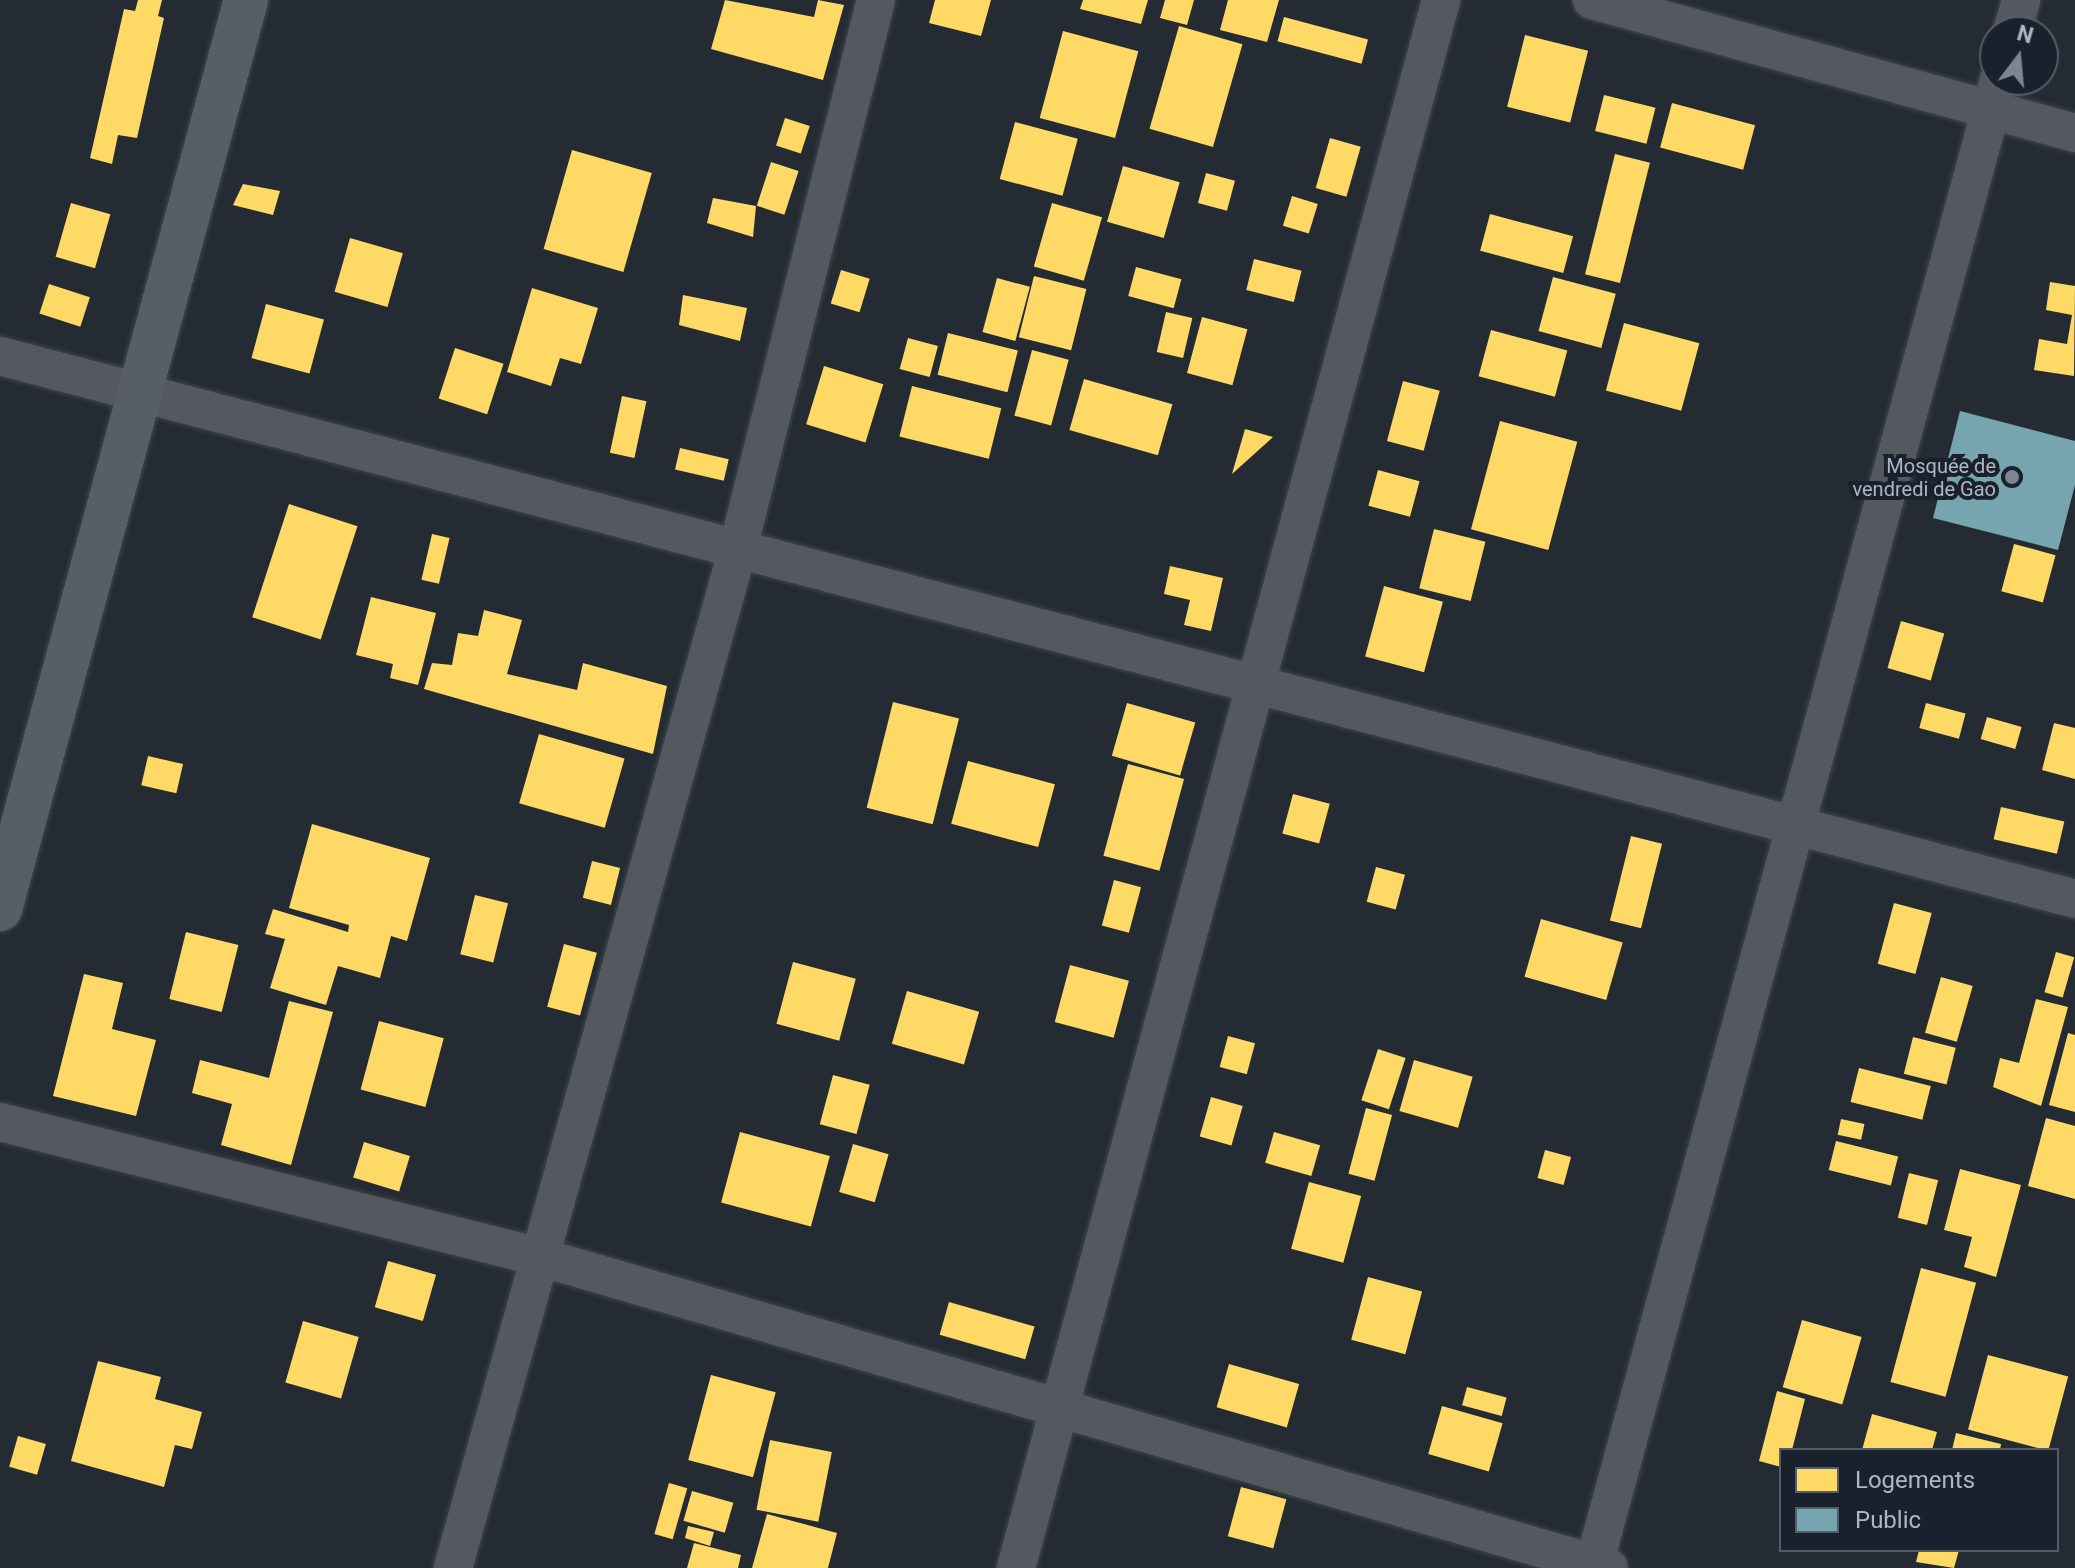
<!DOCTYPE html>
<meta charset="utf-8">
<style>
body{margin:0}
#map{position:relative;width:2075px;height:1568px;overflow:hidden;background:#252b32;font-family:Roboto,sans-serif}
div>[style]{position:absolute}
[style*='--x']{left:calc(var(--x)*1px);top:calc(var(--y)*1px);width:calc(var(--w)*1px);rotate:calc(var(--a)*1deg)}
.homes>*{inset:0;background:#ffd966;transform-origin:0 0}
.public>*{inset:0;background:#76a5af}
.roads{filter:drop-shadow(0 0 2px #42474d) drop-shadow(0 0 2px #42474d)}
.street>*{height:38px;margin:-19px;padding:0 19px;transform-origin:19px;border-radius:19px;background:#545960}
.secondary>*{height:44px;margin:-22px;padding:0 22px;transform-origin:22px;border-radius:22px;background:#585e66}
.dots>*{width:22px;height:22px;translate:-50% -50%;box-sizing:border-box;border:4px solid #19212d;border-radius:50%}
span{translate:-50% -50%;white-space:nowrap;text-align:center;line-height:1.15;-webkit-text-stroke:8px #19212d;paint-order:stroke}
.poi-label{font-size:20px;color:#adb6c5}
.right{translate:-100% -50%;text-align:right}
.legend{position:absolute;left:1779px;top:1448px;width:280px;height:104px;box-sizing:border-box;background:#19212d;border:2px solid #545d6a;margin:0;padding:10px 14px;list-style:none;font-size:24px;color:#adb6c5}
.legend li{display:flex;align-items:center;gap:16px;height:40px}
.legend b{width:40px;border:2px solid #545d6a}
.north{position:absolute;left:1979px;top:16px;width:80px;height:80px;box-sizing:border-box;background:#19212d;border:2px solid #545d6a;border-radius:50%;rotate:16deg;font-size:22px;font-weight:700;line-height:32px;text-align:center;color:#adb6c5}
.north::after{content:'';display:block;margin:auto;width:28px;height:36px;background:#7d8592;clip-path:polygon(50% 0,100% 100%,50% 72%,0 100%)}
</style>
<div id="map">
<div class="homes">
<i style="clip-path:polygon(138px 0,162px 0,158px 16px,164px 18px,137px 138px,118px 135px,112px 164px,90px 158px,124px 9px,135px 11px)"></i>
<i style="clip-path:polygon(725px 0,814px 17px,818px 0,844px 5px,823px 80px,711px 49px)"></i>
<i style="clip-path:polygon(935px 0,991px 0,981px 36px,929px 23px)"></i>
<i style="clip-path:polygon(1083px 0,1148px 0,1141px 24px,1080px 9px)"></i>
<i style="clip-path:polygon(1165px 0,1194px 0,1187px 25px,1160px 18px)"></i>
<i style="clip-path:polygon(1228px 0,1279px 0,1267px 42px,1220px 30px)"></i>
<i style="left:1284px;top:17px;width:87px;height:25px;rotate:15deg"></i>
<i style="left:1179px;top:26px;width:66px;height:107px;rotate:16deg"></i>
<i style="left:1063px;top:31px;width:78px;height:90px;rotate:15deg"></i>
<i style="left:1525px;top:35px;width:65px;height:74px;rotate:14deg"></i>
<i style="left:1604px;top:95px;width:53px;height:37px;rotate:14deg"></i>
<i style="left:1672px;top:103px;width:86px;height:46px;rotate:15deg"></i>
<i style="left:785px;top:118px;width:26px;height:29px;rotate:18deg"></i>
<i style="left:1015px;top:122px;width:65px;height:59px;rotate:15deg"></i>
<i style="left:1330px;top:138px;width:32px;height:52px;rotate:16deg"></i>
<i style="left:572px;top:150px;width:83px;height:103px;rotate:16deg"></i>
<i style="left:1615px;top:154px;width:36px;height:124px;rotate:14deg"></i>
<i style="left:771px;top:162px;width:29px;height:46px;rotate:18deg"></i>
<i style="left:1123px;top:166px;width:59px;height:58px;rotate:16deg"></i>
<i style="left:1206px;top:173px;width:30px;height:31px;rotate:15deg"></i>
<i style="clip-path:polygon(243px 184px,280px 191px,273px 215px,233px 205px)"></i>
<i style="left:1292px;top:196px;width:27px;height:31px;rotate:17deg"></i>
<i style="clip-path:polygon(713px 198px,756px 206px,753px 237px,707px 223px)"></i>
<i style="left:71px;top:203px;width:41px;height:56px;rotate:16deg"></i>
<i style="left:1052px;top:203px;width:52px;height:66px;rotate:16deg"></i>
<i style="left:1490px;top:214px;width:86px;height:38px;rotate:15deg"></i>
<i style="left:350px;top:238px;width:55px;height:56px;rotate:16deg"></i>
<i style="left:1254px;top:259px;width:49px;height:32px;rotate:14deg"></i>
<i style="left:1136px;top:267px;width:47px;height:30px;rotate:15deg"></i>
<i style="left:841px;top:270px;width:30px;height:35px;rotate:17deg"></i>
<i style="left:1034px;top:276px;width:54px;height:63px;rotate:14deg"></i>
<i style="left:1553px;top:277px;width:65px;height:56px;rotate:15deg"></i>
<i style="left:997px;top:278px;width:34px;height:56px;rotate:15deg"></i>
<i style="clip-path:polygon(2050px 282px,2075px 286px,2074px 376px,2034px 370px,2039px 339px,2067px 344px,2072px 315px,2046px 310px)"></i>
<i style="left:49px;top:284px;width:43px;height:31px;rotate:18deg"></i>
<i style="clip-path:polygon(532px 288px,598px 308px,581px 364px,560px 358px,551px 386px,507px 372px)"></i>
<i style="clip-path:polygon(683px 295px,747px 308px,740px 341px,679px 325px)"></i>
<i style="left:266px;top:304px;width:60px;height:56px;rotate:15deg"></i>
<i style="left:1166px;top:312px;width:27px;height:41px;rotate:13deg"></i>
<i style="left:1202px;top:317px;width:47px;height:58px;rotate:15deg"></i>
<i style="left:1624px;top:323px;width:78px;height:70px;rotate:15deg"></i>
<i style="left:1491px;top:330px;width:79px;height:48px;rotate:15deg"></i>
<i style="left:948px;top:333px;width:72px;height:43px;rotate:14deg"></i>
<i style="left:908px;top:338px;width:31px;height:32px;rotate:15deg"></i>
<i style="left:455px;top:348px;width:51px;height:53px;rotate:18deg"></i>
<i style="left:1032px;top:350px;width:38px;height:68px;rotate:15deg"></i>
<i style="left:824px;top:366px;width:62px;height:61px;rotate:17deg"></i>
<i style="left:1084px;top:379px;width:92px;height:53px;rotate:16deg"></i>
<i style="left:1403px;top:381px;width:38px;height:62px;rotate:15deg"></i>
<i style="left:912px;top:386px;width:92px;height:52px;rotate:14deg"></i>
<i style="left:622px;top:396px;width:25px;height:58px;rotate:12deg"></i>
<i style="left:1500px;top:421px;width:80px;height:112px;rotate:15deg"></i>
<i style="clip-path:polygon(1245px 429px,1273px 437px,1232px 474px)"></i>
<i style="left:680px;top:448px;width:50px;height:22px;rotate:13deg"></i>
<i style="left:1378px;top:470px;width:43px;height:37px;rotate:15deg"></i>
<i style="left:289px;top:504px;width:72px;height:119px;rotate:18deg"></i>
<i style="left:1434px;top:529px;width:53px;height:61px;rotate:14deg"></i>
<i style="left:432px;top:534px;width:18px;height:47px;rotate:13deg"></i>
<i style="left:2014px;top:544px;width:43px;height:49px;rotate:15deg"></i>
<i style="clip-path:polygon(1170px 566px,1223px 578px,1211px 631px,1184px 625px,1190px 600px,1164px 594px)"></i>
<i style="left:1384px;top:586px;width:61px;height:73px;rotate:15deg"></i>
<i style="clip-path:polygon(371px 597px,436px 613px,418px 685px,390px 678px,393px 664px,356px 655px)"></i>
<i style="clip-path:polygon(484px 610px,522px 620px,507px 674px,577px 690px,583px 663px,667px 686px,653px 754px,424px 689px,432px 663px,452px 665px,458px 633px,478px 636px)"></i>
<i style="left:1901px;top:621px;width:45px;height:49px;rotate:16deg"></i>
<i style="left:893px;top:702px;width:68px;height:109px;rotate:14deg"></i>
<i style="left:1127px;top:703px;width:71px;height:55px;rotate:16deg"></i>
<i style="left:1926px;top:703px;width:41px;height:26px;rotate:15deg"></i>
<i style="left:1987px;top:717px;width:36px;height:23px;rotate:16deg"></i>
<i style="clip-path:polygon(2054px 723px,2075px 728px,2075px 779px,2042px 770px)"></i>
<i style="left:539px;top:734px;width:89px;height:72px;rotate:16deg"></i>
<i style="left:148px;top:756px;width:36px;height:30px;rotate:13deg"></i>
<i style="left:968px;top:761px;width:90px;height:65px;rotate:15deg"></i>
<i style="left:1128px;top:764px;width:58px;height:95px;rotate:15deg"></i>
<i style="left:1293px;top:794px;width:38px;height:41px;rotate:15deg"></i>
<i style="left:2001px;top:807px;width:65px;height:33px;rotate:13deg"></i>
<i style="clip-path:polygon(312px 824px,430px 858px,407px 941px,391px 936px,380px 978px,338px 966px,326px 1005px,270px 988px,285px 939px,265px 934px,273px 909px,348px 932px,349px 925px,289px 908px)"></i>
<i style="left:1631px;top:836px;width:32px;height:87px;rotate:14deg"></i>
<i style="left:592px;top:861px;width:29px;height:38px;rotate:14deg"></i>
<i style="left:1376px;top:867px;width:30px;height:36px;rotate:15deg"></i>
<i style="left:1114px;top:880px;width:28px;height:47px;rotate:15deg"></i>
<i style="left:475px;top:895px;width:34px;height:61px;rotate:14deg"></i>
<i style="left:1894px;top:903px;width:39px;height:63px;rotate:15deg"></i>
<i style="left:1541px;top:919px;width:85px;height:60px;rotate:16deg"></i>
<i style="left:186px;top:932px;width:54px;height:69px;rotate:14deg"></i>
<i style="left:564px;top:944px;width:34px;height:65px;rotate:15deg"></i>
<i style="left:2056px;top:952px;width:19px;height:42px;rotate:16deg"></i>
<i style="left:793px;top:962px;width:65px;height:64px;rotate:15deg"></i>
<i style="left:1070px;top:965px;width:61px;height:59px;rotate:15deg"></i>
<i style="clip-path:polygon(84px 974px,123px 983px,112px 1029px,156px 1040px,136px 1116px,53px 1096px)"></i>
<i style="left:1941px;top:977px;width:33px;height:58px;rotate:16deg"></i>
<i style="left:907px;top:991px;width:75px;height:55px;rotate:16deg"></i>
<i style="clip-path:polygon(2036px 999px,2068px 1007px,2041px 1106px,1993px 1087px,2000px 1058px,2019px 1063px)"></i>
<i style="clip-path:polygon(289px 1001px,333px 1012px,291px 1165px,221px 1145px,232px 1104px,192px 1093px,200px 1060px,269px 1078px)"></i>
<i style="left:379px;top:1021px;width:67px;height:71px;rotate:15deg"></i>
<i style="clip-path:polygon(2068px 1033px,2075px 1035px,2075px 1112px,2049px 1105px)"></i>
<i style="left:1228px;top:1036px;width:28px;height:32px;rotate:15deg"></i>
<i style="left:1913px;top:1037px;width:44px;height:38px;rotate:14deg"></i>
<i style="left:1378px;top:1049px;width:29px;height:54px;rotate:18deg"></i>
<i style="left:1414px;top:1060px;width:61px;height:53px;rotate:16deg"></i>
<i style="left:1859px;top:1068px;width:74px;height:35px;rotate:14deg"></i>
<i style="left:833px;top:1075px;width:38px;height:51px;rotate:15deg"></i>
<i style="left:1211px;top:1097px;width:33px;height:41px;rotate:16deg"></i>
<i style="left:1366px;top:1108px;width:27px;height:68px;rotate:15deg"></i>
<i style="clip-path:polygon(2046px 1118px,2075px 1126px,2075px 1199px,2028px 1186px)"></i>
<i style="left:1841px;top:1119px;width:24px;height:16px;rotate:12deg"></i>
<i style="left:740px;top:1132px;width:93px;height:73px;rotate:15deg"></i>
<i style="left:1274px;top:1132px;width:48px;height:32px;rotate:16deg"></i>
<i style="left:1836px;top:1141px;width:64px;height:30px;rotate:14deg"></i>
<i style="left:364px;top:1142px;width:48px;height:37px;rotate:17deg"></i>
<i style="left:853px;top:1144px;width:37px;height:50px;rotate:16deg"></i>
<i style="left:1545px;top:1150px;width:27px;height:29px;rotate:15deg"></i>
<i style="clip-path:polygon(1960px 1169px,2021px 1185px,1996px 1277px,1964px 1267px,1972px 1237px,1944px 1230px)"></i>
<i style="left:1909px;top:1173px;width:30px;height:46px;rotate:14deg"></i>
<i style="left:1309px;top:1182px;width:54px;height:69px;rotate:15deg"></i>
<i style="left:388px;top:1261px;width:50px;height:48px;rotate:16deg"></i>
<i style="left:1921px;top:1268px;width:57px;height:118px;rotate:15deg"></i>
<i style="left:1368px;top:1277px;width:56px;height:65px;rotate:15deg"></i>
<i style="left:949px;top:1302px;width:89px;height:34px;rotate:16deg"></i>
<i style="left:1802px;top:1320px;width:62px;height:70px;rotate:16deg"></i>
<i style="left:303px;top:1321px;width:58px;height:64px;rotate:16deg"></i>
<i style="left:1988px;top:1355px;width:83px;height:77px;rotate:15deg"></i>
<i style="clip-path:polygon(98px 1361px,161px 1377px,155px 1399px,202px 1412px,192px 1449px,175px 1445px,164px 1487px,71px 1461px)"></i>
<i style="left:1229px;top:1364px;width:73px;height:45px;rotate:16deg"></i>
<i style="left:711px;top:1375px;width:67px;height:88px;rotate:15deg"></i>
<i style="left:1467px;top:1387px;width:41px;height:19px;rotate:15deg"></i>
<i style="clip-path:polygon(1777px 1391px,1805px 1399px,1792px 1450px,1781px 1450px,1781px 1467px,1759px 1461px)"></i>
<i style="left:1442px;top:1406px;width:63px;height:50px;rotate:16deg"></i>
<i style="clip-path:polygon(1872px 1414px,1937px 1432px,1932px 1450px,1862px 1450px)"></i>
<i style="clip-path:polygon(1956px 1433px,2001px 1444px,2000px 1450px,1952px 1450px)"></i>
<i style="left:18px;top:1436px;width:29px;height:32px;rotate:16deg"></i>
<i style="left:770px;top:1440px;width:63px;height:71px;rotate:11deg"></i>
<i style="left:669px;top:1483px;width:19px;height:53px;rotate:16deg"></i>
<i style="left:1241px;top:1487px;width:47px;height:51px;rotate:15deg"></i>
<i style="left:692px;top:1491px;width:43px;height:31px;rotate:16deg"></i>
<i style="clip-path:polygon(767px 1514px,837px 1533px,828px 1568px,752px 1568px)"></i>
<i style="clip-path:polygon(688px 1526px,714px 1532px,710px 1546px,685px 1538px)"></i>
<i style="clip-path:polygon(694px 1543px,741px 1555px,738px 1568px,687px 1568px)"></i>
<i style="clip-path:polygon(1919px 1550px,1959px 1550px,1954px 1568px,1916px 1562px)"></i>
</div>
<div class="public">
<i style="clip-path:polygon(1960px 411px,2075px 441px,2075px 485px,2058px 550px,1933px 518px)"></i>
</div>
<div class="roads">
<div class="street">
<i style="--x:1592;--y:0;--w:501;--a:15.4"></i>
<i style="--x:2012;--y:32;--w:33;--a:-74"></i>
<i style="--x:0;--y:356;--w:2145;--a:14.66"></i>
<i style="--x:0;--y:1122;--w:557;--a:14.04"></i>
<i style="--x:540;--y:1257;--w:1113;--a:16.22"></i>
<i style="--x:453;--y:1568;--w:1055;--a:-74.38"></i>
<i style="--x:737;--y:552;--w:569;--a:-75.87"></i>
<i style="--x:1016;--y:1568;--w:1625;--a:-74.83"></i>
<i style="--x:1593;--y:1568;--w:1542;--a:-74.74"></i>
</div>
<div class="secondary">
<i style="--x:0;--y:909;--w:942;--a:-74.86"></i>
</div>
</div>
<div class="dots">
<i style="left:2012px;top:477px;background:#7d8592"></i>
</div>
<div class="poi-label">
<span class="right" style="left:1996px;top:478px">Mosquée de<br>vendredi de Gao</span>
</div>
<ul class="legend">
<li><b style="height:22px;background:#ffd966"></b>Logements</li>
<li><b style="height:22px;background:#76a5af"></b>Public</li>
</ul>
<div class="north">N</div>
</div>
